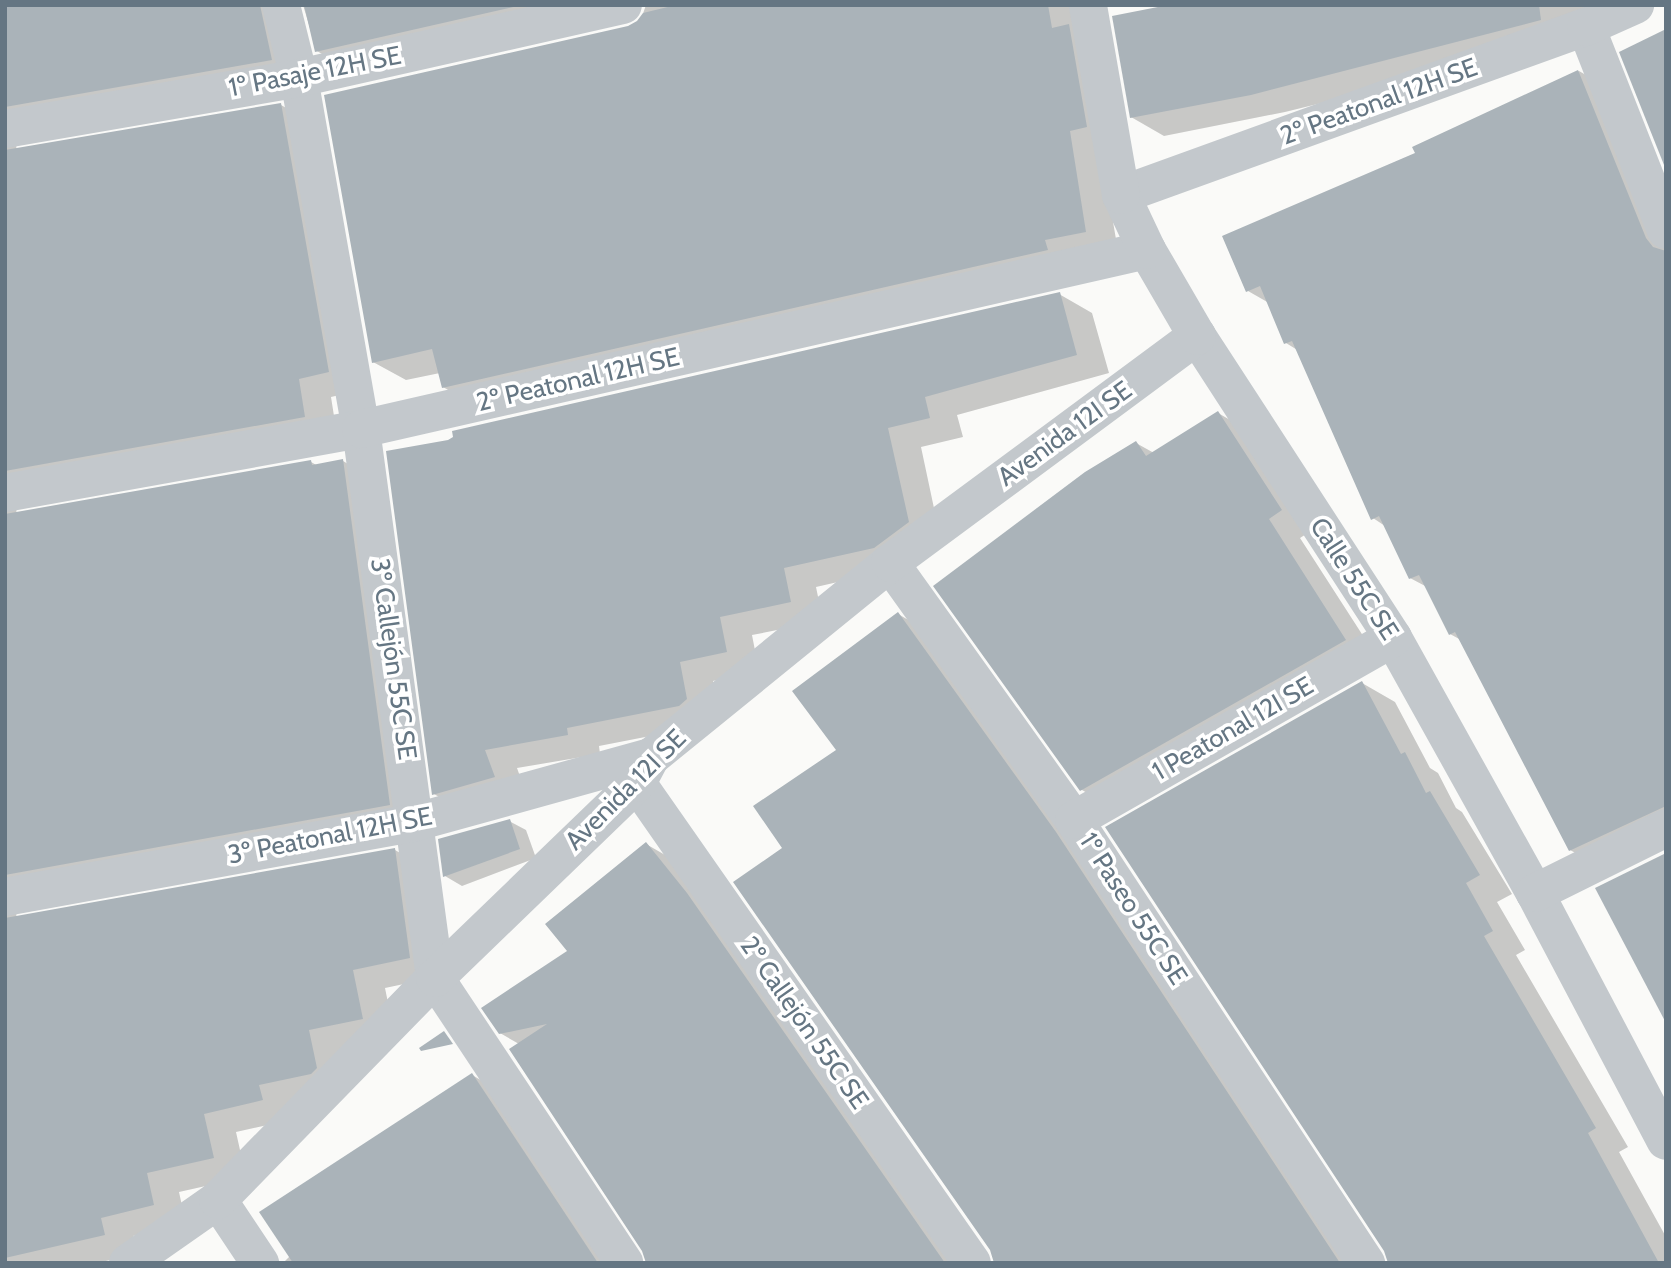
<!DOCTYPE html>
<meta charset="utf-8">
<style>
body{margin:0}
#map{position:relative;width:1671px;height:1268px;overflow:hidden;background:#fafaf8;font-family:Cabin,sans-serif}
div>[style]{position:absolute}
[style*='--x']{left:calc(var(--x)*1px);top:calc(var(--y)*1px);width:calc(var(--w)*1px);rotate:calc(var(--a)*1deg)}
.shadow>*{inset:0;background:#0003}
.building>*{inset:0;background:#aab3b9}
.minor>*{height:38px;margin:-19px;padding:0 19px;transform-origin:19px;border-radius:19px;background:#c3c8cc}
.tertiary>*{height:38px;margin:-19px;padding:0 19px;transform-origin:19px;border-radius:19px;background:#c3c8cc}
span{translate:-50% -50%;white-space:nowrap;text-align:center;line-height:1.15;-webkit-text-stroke:7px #fff;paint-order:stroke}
.street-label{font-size:26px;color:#657683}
.frame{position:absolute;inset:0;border:7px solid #657683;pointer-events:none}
</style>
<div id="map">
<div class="shadow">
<i style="clip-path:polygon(5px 5px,303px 5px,299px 7px,304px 79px,17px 140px,16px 151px,281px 105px,314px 124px,361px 390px,331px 397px,337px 435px,17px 505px,16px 515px,311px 462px,318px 466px,343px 461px,375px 480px,422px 823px,17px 908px,16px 919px,395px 850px,428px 869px,442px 976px,385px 988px,395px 1037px,295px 1119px,236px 1132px,246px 1177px,179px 1192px,186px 1224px,133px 1236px,137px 1254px,97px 1263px,5px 1263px)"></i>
<i style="clip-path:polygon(303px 5px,635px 5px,349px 70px,317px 51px)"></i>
<i style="clip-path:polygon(646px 5px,1076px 5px,1118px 251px,476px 406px,443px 387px,440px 373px,406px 380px,373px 362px,629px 28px,640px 22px)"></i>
<i style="clip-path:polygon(1177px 5px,1654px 5px,1553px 46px,1285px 112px,1164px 136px,1131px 117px)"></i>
<i style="clip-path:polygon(1579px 71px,1612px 90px,1666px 228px,1666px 838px,1603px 868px,1570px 850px,1461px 640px,1450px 634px,1427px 587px,1410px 578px,1385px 526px,1373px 518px,1299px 351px,1286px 343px,1269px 303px,1248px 291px,1417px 154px,1414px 148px)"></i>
<i style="clip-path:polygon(1059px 294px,1092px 313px,1109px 373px,957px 415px,963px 437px,921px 447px,941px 541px,908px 566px,816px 587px,823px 621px,752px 635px,759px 671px,713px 681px,720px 718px,712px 724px,599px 746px,600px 754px,517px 768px,527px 796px,467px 813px,434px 794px,449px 442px)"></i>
<i style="clip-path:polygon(1218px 413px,1251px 432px,1314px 529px,1300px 538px,1378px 659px,1115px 809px,1082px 790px,1136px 443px,1154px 453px)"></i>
<i style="clip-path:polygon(898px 614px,931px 633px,1359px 1263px,995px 1263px,992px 1250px,785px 849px,838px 750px)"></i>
<i style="clip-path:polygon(1362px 683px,1395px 702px,1430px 768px,1438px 773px,1456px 808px,1462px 812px,1512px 894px,1497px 902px,1525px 950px,1516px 955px,1628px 1147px,1619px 1152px,1666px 1237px,1666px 1263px,1390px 1263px)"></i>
<i style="clip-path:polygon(509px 821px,526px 830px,536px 858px,462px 886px,445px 876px)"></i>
<i style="clip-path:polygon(646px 844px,679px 863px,963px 1263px,647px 1263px,644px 1250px,519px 1044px,500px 1033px,570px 952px)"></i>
<i style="clip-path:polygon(472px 1075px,505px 1094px,617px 1263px,283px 1263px)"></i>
</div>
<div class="building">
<i style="clip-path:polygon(5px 5px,260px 5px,272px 60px,5px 107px)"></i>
<i style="clip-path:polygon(304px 5px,522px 5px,315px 52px)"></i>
<i style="clip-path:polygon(676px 5px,1048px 5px,1052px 28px,1069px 24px,1087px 127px,1070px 131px,1086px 232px,1045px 240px,1048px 250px,442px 388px,432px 349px,372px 363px,324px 95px,628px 26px,637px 21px,643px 13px)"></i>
<i style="clip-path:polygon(1168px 5px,1539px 5px,1541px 20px,1251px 95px,1130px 118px,1112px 16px)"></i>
<i style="clip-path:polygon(1666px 29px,1666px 170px,1619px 52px)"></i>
<i style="clip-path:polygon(1578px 70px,1646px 238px,1653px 247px,1666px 251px,1666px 806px,1569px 851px,1455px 632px,1449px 635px,1419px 575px,1409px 579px,1379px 516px,1371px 520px,1292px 341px,1284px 344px,1260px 286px,1246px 292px,1222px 236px,1415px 153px,1412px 147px)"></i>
<i style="clip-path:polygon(281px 103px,329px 372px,299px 379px,305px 417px,5px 471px,5px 150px)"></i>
<i style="clip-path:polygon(1060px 292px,1077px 355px,925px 397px,930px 418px,888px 428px,909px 522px,874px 548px,784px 568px,791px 602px,720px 617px,727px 652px,680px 662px,687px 699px,679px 706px,567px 728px,568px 735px,485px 750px,495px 777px,432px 795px,386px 451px,448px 440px,453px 437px,452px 431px)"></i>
<i style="clip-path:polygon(1218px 411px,1282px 510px,1269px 519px,1346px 640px,1080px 791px,933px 586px,1085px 472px,1136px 441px,1146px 456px)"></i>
<i style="clip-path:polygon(343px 459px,390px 805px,5px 875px,5px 514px,311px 460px,312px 465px)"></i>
<i style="clip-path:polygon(898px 612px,1056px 832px,1340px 1263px,994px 1263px,990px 1250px,733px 882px,782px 848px,753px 806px,836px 750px,792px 691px)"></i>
<i style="clip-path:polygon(1362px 681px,1401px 754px,1405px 752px,1426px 793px,1430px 791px,1480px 875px,1466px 883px,1493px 931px,1484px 936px,1596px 1128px,1588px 1133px,1659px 1263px,1388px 1263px,1384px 1251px,1105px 827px)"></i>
<i style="clip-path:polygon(510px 819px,520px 849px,443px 877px,438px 839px)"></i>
<i style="clip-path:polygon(646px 842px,687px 893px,945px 1263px,646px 1263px,642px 1251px,509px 1049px,547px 1024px,499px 1034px,481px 1008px,567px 951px,545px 924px)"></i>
<i style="clip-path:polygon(395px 848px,410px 958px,353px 970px,363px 1019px,309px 1030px,317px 1068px,311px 1074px,259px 1085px,263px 1100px,204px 1114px,214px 1158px,147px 1173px,154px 1205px,101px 1218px,105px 1235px,5px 1258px,5px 918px)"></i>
<i style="clip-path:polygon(1666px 853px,1666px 1023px,1595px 888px)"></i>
<i style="clip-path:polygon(444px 1031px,453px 1044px,421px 1051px,419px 1048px)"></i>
<i style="clip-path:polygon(472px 1073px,598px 1263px,293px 1263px,259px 1212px)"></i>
</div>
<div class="minor">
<i style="--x:281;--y:5;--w:75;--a:76.1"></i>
<i style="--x:299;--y:78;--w:356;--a:80"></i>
<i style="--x:361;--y:429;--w:554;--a:82.32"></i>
<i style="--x:435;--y:978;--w:342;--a:56.4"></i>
<i style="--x:1586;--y:27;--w:218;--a:68.5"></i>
<i style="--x:5;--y:129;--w:298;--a:-9.8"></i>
<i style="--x:299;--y:78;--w:332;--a:-12.7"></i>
<i style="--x:1121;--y:195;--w:494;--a:-19.9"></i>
<i style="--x:1586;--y:27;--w:54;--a:-24.2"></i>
<i style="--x:1197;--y:336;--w:360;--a:57"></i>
<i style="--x:1393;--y:638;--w:292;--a:60.9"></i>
<i style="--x:1535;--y:893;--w:280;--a:62.2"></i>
<i style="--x:5;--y:493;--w:362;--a:-10.2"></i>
<i style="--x:361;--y:429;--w:806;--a:-12.83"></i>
<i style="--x:890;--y:563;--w:316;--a:54.4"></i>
<i style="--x:1074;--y:820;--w:531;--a:56.61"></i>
<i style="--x:637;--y:783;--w:585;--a:55.09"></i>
<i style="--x:1074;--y:820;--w:367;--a:-29.7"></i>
<i style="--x:1535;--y:893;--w:146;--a:-26.4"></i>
<i style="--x:5;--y:897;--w:418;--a:-10.3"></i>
<i style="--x:416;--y:822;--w:244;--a:-15.5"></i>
<i style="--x:218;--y:1200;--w:76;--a:56.3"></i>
</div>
<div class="tertiary">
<i style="--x:128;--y:1263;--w:110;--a:-35"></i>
<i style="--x:218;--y:1200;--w:310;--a:-45.7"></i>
<i style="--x:435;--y:978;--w:281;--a:-44"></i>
<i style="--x:637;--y:783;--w:30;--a:-62"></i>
<i style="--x:651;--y:757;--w:308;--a:-39.1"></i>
<i style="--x:890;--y:563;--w:382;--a:-36.5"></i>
<i style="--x:1197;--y:336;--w:99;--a:-120.2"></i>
<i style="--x:1147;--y:250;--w:61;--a:-115.3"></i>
<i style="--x:1121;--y:195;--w:193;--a:-99.9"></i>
</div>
<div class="street-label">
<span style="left:315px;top:72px;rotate:-11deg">1º Pasaje 12H SE</span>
<span style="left:1379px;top:102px;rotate:-20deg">2º Peatonal 12H SE</span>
<span style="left:578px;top:380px;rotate:-13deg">2º Peatonal 12H SE</span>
<span style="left:1065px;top:434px;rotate:-36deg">Avenida 12I SE</span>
<span style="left:1354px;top:579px;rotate:57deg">Calle 55C SE</span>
<span style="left:393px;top:659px;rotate:82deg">3º Callejón 55C SE</span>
<span style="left:1233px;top:729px;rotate:-30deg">1 Peatonal 12I SE</span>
<span style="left:626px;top:790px;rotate:-45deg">Avenida 12I SE</span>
<span style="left:330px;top:836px;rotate:-11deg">3º Peatonal 12H SE</span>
<span style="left:1133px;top:909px;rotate:57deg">1º Paseo 55C SE</span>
<span style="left:804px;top:1023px;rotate:55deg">2º Callejón 55C SE</span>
</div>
<div class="frame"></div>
</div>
